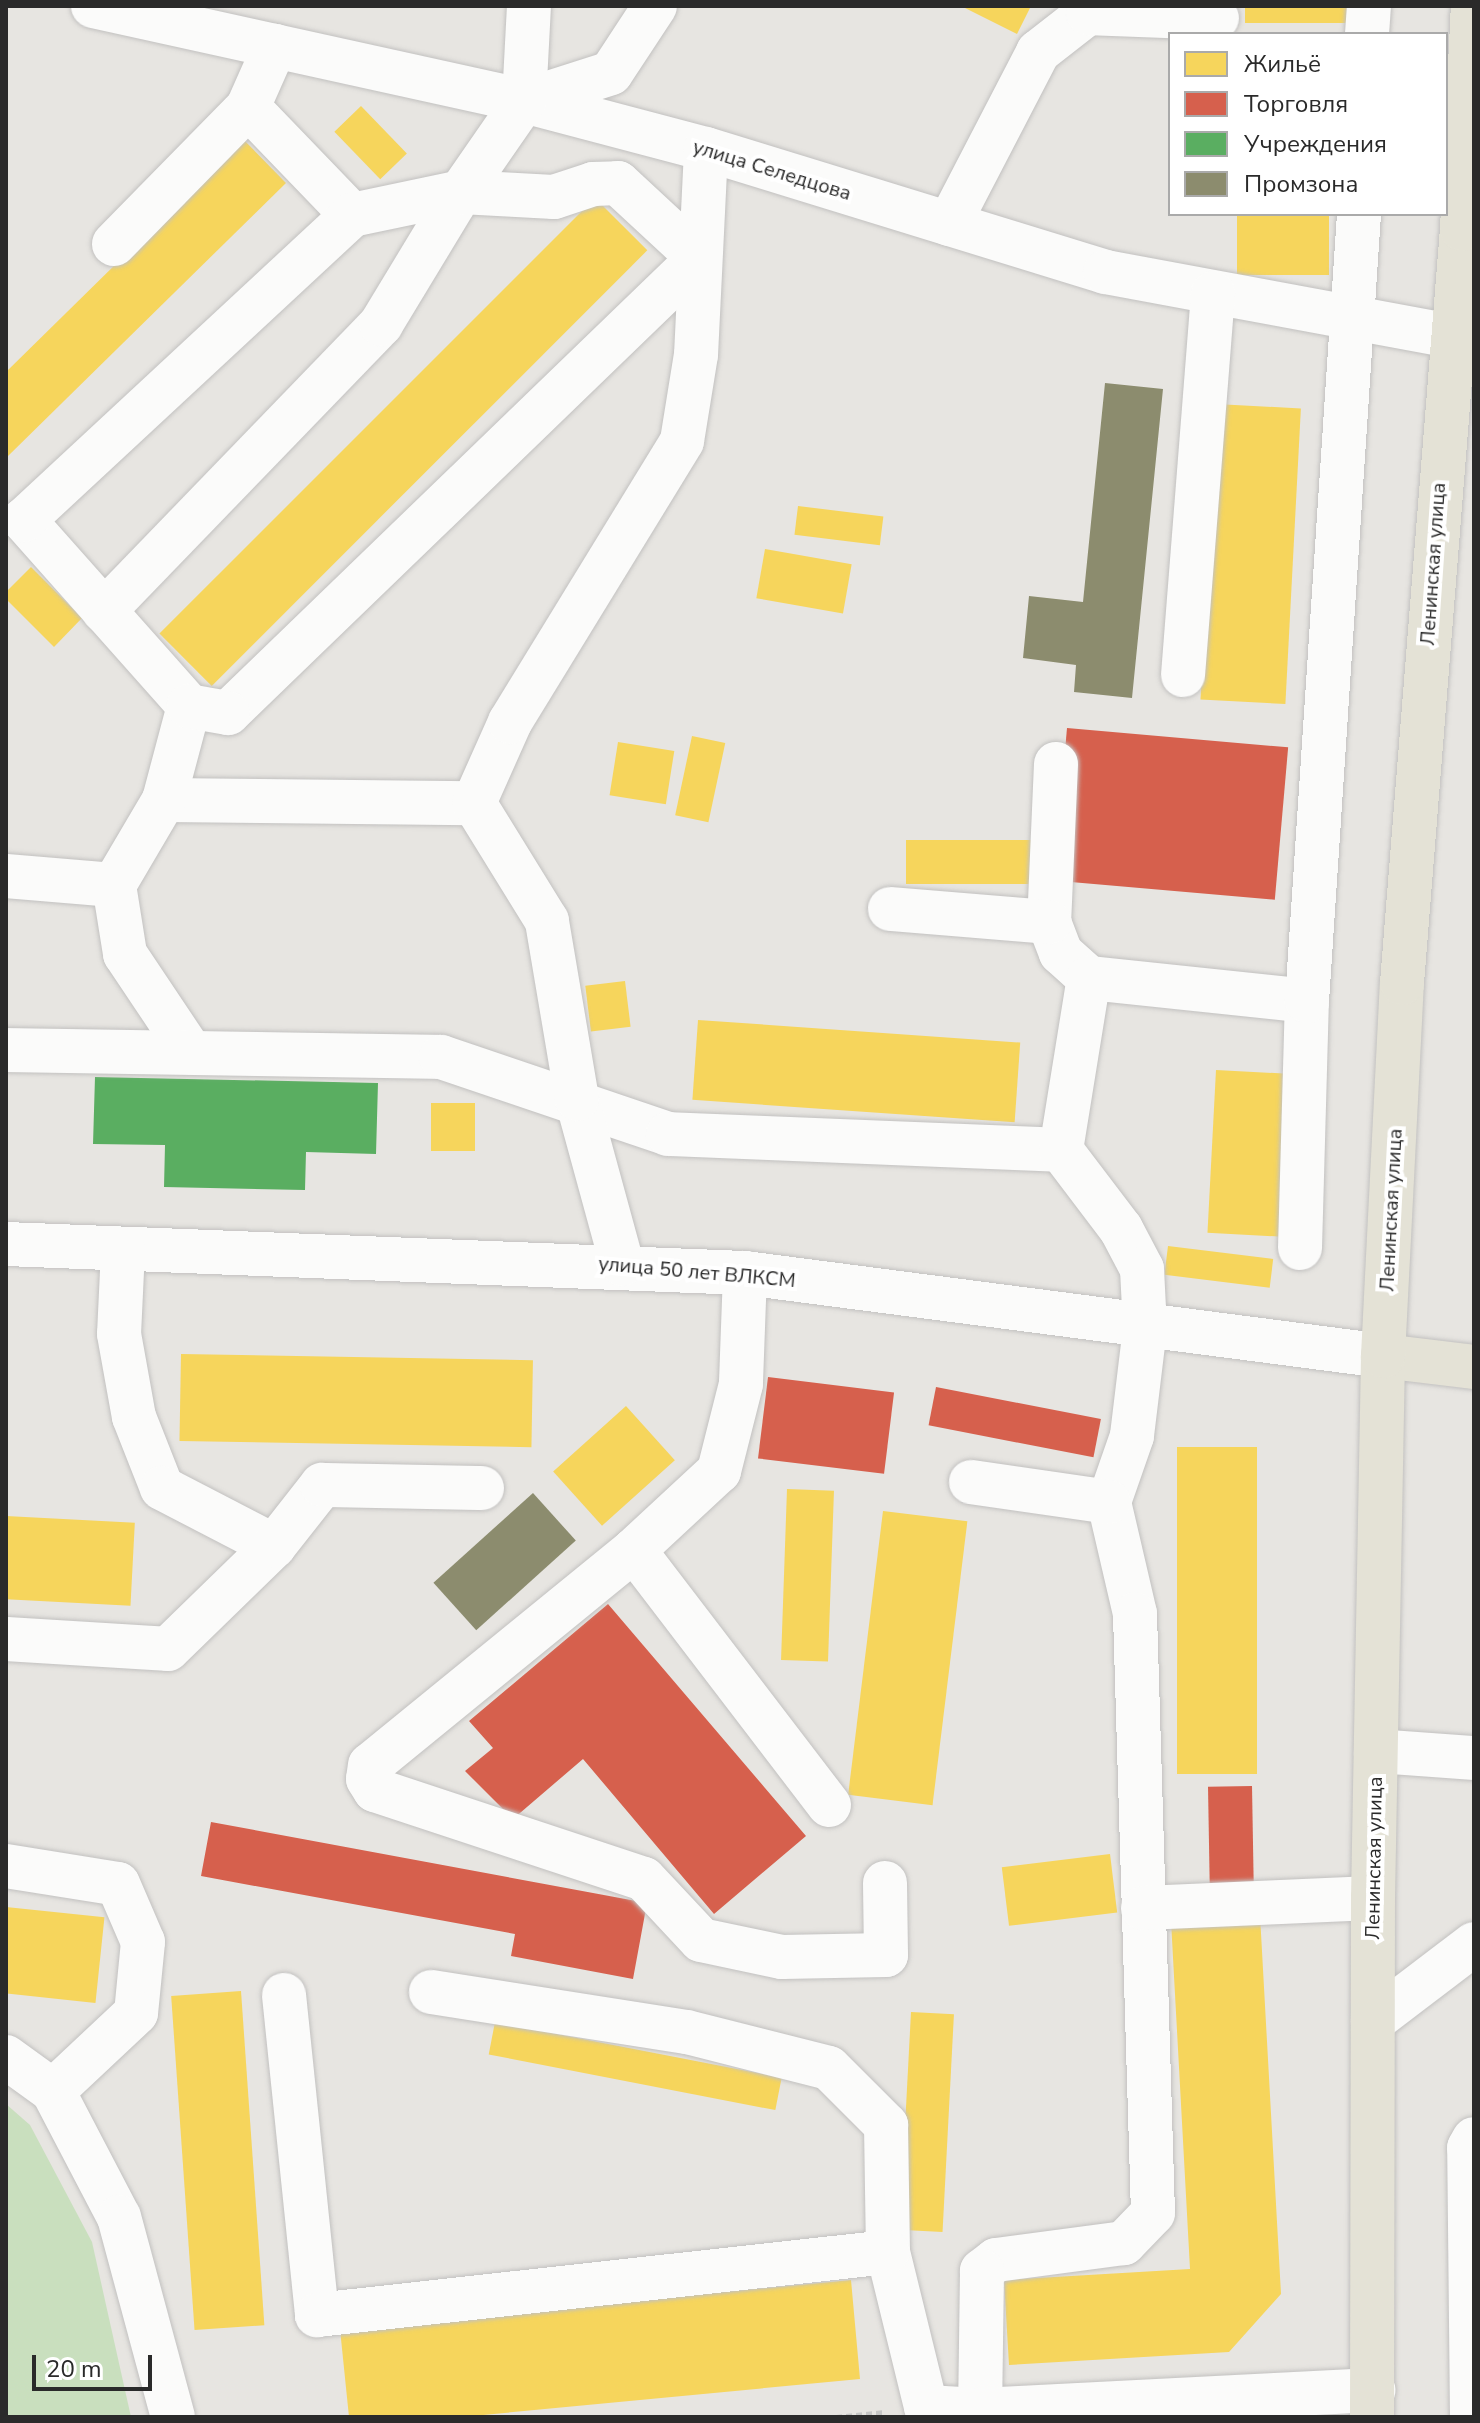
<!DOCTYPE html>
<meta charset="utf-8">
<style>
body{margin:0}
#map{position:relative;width:1480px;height:2423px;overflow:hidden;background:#e7e5e1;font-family:"Nunito Sans",sans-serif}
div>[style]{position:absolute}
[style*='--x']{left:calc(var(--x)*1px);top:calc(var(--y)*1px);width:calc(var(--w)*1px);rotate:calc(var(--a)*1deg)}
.green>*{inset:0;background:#c9dfbe}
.homes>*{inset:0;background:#f6d55c;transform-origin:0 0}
.shops>*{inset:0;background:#d6604d;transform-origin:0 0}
.public>*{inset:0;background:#5aae61}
.industry>*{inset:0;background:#8c8c6e;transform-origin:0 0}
.path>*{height:5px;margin-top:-2.5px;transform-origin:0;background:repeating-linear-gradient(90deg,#c6c6c5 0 6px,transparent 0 10px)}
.roads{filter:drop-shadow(0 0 2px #c2c1c0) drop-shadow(0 0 2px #c2c1c0)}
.minor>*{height:44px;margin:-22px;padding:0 22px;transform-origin:22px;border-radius:22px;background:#fbfbfa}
.major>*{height:44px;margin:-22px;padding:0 22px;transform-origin:22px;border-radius:22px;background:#e4e2d6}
span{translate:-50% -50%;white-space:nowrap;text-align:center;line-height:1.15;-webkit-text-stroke:8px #fff;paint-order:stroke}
.street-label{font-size:20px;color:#2a2a2a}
.frame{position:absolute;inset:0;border:8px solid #2a2a2a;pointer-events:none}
.legend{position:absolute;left:1168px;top:32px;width:280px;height:184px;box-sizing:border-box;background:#fff;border:2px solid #aaa;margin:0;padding:10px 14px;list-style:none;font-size:24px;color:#2a2a2a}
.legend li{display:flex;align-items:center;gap:16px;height:40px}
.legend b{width:40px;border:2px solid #aaa}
.scale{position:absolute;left:32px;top:2355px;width:120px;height:36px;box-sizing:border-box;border:4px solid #2a2a2a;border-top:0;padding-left:10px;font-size:24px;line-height:28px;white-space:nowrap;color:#2a2a2a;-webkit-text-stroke:6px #fff;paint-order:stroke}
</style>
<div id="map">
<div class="green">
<i style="clip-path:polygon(6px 2104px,30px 2125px,92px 2242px,131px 2417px,6px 2417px)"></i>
</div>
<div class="homes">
<i style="clip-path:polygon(961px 6px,1031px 6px,1017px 34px)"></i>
<i style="left:1245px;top:6px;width:102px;height:17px"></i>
<i style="left:361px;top:106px;width:66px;height:37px;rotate:46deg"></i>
<i style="clip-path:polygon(243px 139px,286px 183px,6px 458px,6px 372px)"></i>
<i style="left:595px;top:198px;width:74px;height:616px;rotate:45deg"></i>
<i style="left:1237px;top:214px;width:92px;height:61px"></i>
<i style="left:1216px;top:404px;width:85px;height:296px;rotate:3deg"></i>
<i style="left:798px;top:506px;width:86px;height:29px;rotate:7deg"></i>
<i style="left:765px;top:549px;width:88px;height:50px;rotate:10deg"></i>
<i style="clip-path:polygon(31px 567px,82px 618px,54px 647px,6px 599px,6px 592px)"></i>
<i style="left:692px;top:736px;width:34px;height:81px;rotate:12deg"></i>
<i style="left:618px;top:742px;width:57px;height:54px;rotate:9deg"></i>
<i style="left:906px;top:840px;width:133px;height:44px"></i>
<i style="left:625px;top:981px;width:46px;height:40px;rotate:83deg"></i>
<i style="left:698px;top:1020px;width:323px;height:80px;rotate:4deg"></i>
<i style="left:1216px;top:1070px;width:72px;height:163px;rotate:3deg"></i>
<i style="left:431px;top:1103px;width:44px;height:48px"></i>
<i style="left:1168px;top:1246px;width:106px;height:29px;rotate:7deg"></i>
<i style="left:181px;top:1354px;width:352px;height:87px;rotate:1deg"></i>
<i style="left:626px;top:1406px;width:73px;height:98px;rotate:48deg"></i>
<i style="left:1257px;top:1447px;width:327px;height:80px;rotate:90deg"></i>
<i style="left:787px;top:1489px;width:47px;height:171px;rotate:2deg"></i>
<i style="left:883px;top:1511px;width:85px;height:286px;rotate:7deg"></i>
<i style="left:6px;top:1516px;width:129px;height:83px;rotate:3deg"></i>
<i style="left:1110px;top:1854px;width:59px;height:109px;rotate:83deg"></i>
<i style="left:6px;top:1907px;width:99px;height:86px;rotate:6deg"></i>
<i style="clip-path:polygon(1260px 1915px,1281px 2294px,1229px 2352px,1009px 2365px,1004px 2280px,1190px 2269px,1171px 1921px)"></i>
<i style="left:241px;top:1991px;width:335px;height:70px;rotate:86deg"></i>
<i style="left:911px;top:2012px;width:43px;height:218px;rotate:3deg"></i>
<i style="left:495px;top:2022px;width:292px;height:33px;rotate:11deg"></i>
<i style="clip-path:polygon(851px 2280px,860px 2379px,462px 2417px,349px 2417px,340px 2329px)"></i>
</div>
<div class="shops">
<i style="left:1067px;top:728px;width:222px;height:153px;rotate:5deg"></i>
<i style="left:768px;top:1377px;width:127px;height:82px;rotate:7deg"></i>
<i style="left:936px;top:1387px;width:168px;height:39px;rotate:11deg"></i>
<i style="clip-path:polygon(608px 1604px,806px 1836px,714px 1914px,583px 1759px,513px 1819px,465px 1771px,493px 1748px,469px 1721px)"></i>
<i style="left:1252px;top:1786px;width:108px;height:44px;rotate:89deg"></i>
<i style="clip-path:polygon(211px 1822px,647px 1903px,633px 1979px,511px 1956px,515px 1934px,201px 1876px)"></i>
</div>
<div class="public">
<i style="clip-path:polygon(95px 1077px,378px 1083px,376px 1154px,306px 1152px,305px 1190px,164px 1187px,165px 1145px,93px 1144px)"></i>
</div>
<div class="industry">
<i style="clip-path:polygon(1105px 383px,1163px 389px,1132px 698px,1074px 692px,1076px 665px,1023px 658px,1029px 596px,1083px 602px)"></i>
<i style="left:533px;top:1493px;width:64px;height:134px;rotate:48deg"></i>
</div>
<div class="path">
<i style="--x:836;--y:2417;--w:49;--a:-5.8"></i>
</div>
<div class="roads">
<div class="minor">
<i style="--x:93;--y:6;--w:441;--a:12.4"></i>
<i style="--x:524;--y:101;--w:188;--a:14.8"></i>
<i style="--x:706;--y:149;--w:418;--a:17.1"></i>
<i style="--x:1105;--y:272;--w:351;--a:10.5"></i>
<i style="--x:1367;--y:34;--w:28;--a:-86"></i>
<i style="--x:524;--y:101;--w:91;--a:-17.8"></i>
<i style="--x:611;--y:73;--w:80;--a:-56.7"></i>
<i style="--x:248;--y:107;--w:150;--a:46.1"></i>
<i style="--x:949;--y:224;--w:194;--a:-62.6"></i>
<i style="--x:1038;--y:52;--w:63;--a:-38"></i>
<i style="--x:1088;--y:13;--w:129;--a:2.2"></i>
<i style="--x:114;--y:244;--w:192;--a:-45.6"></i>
<i style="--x:248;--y:107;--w:67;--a:-66.1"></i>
<i style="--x:104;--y:611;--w:399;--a:-46"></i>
<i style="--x:381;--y:324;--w:154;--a:-58.8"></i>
<i style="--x:461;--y:192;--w:111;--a:-55.3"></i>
<i style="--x:524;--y:101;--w:95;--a:-87"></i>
<i style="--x:1183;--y:675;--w:383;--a:-85.5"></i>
<i style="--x:1056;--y:764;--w:158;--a:92.5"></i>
<i style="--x:1049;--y:922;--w:33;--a:69"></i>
<i style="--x:1061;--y:953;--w:38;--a:42"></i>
<i style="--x:1089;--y:978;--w:219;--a:6"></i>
<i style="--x:164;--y:800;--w:310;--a:0.6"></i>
<i style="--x:6;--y:876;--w:108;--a:4.8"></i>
<i style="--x:114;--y:885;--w:99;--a:-59.5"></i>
<i style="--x:164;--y:800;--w:97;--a:-75.1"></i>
<i style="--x:189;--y:706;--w:249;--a:-131.6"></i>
<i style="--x:24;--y:520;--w:448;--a:-42.9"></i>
<i style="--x:352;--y:215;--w:111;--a:-11.9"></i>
<i style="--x:461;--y:192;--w:93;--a:3.1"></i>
<i style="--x:554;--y:197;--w:41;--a:-18.4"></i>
<i style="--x:593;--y:184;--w:25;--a:-2"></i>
<i style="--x:618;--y:183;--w:110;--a:42.8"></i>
<i style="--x:699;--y:258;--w:655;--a:135.99"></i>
<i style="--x:228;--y:713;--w:40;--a:-170"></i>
<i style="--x:114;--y:885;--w:70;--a:80.9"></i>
<i style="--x:125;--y:954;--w:117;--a:56.2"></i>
<i style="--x:890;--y:909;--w:160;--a:4.7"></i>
<i style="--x:6;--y:1050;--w:435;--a:0.9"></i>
<i style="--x:441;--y:1057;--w:240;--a:18.7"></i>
<i style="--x:668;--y:1134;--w:393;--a:2.3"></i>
<i style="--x:1061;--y:1150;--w:99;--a:52.8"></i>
<i style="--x:1121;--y:1229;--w:45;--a:62.3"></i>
<i style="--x:1142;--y:1269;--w:59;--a:87.1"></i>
<i style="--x:1145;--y:1328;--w:109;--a:96.9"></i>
<i style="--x:1132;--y:1436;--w:70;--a:109.2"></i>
<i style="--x:1109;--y:1502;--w:115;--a:76.9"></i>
<i style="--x:1135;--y:1614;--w:599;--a:88.28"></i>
<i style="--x:1153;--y:2213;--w:42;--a:134"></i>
<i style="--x:1124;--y:2243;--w:129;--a:172.4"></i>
<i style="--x:996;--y:2260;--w:18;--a:142"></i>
<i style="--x:982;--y:2271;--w:146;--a:90.8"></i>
<i style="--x:1061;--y:1150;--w:174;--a:-80.8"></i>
<i style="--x:6;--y:1244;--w:740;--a:2.25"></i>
<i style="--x:745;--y:1273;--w:643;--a:7.41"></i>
<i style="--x:1300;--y:1248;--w:247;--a:-88.4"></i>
<i style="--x:1307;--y:1001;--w:789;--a:-86.22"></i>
<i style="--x:123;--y:1250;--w:84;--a:92.7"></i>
<i style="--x:119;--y:1334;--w:84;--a:79.8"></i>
<i style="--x:134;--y:1417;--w:76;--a:68.5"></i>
<i style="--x:162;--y:1488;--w:126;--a:27.4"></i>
<i style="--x:622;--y:1264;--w:171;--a:-105.3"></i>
<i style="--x:577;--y:1099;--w:181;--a:-99.6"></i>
<i style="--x:547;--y:921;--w:139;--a:-121.7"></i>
<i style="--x:474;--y:803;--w:89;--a:-66"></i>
<i style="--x:510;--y:722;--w:329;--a:-58.5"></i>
<i style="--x:682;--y:441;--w:87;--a:-80.8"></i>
<i style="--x:696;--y:355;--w:206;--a:-87.2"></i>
<i style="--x:745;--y:1273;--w:111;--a:92.1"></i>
<i style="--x:741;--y:1384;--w:90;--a:104.2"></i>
<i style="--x:719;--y:1471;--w:116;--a:137.1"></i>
<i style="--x:634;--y:1550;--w:321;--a:52.6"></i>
<i style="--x:971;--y:1482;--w:139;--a:8.2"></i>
<i style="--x:634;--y:1550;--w:340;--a:140.8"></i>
<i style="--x:370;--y:1765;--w:14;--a:98"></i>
<i style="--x:368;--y:1779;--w:13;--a:58"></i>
<i style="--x:375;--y:1790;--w:283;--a:18.3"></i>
<i style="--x:644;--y:1879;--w:83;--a:46.9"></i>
<i style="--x:701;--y:1940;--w:83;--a:11.9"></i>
<i style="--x:782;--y:1957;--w:104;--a:-1.1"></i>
<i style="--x:886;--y:1955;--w:72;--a:-90.8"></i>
<i style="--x:6;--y:1639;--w:162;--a:3.5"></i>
<i style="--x:168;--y:1649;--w:148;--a:-44.2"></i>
<i style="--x:274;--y:1546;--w:78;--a:-51.8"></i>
<i style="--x:322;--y:1485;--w:160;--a:1.1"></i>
<i style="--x:1376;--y:1751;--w:98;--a:4.1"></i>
<i style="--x:6;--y:1866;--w:113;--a:9.1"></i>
<i style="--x:118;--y:1884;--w:63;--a:66.7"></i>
<i style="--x:143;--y:1942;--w:71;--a:95.6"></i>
<i style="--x:136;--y:2013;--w:114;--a:136.8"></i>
<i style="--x:1143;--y:1908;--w:230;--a:-2.5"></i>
<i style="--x:431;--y:1992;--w:259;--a:8.9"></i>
<i style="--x:687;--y:2032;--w:146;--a:14.2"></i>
<i style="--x:829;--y:2068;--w:81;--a:45"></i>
<i style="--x:886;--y:2125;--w:127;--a:89.1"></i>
<i style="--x:888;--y:2252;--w:160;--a:76.2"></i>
<i style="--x:926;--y:2407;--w:54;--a:3.2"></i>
<i style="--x:980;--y:2410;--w:394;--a:-2.9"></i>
<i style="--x:284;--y:1995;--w:322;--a:84.1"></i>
<i style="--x:317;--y:2315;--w:574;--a:-6.3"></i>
<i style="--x:1373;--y:2021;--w:127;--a:-37.3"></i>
<i style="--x:6;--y:2057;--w:58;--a:35.9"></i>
<i style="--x:53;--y:2091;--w:142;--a:62.4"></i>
<i style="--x:119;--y:2217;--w:207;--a:74.9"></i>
<i style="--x:1472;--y:2417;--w:269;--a:-90.6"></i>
<i style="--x:1469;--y:2148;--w:10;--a:-61"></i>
</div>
<div class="major">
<i style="--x:1383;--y:1356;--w:92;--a:6.9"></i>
<i style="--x:1372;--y:2417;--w:519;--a:-89.89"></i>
<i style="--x:1373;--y:1898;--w:542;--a:-88.94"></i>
<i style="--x:1383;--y:1356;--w:373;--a:-87.1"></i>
<i style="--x:1402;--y:983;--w:756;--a:-85.45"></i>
<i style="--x:1462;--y:229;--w:223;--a:-87.2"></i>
</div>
</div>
<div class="street-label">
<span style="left:772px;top:170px;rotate:17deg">улица Селедцова</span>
<span style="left:1433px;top:564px;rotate:-86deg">Ленинская улица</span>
<span style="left:1391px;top:1210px;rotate:-87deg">Ленинская улица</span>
<span style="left:697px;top:1272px;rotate:5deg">улица 50 лет ВЛКСМ</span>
<span style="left:1374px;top:1858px;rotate:-89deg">Ленинская улица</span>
</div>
<div class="frame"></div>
<ul class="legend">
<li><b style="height:22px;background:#f6d55c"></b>Жильё</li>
<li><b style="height:22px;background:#d6604d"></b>Торговля</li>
<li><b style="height:22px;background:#5aae61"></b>Учреждения</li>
<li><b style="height:22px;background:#8c8c6e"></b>Промзона</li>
</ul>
<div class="scale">20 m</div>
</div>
